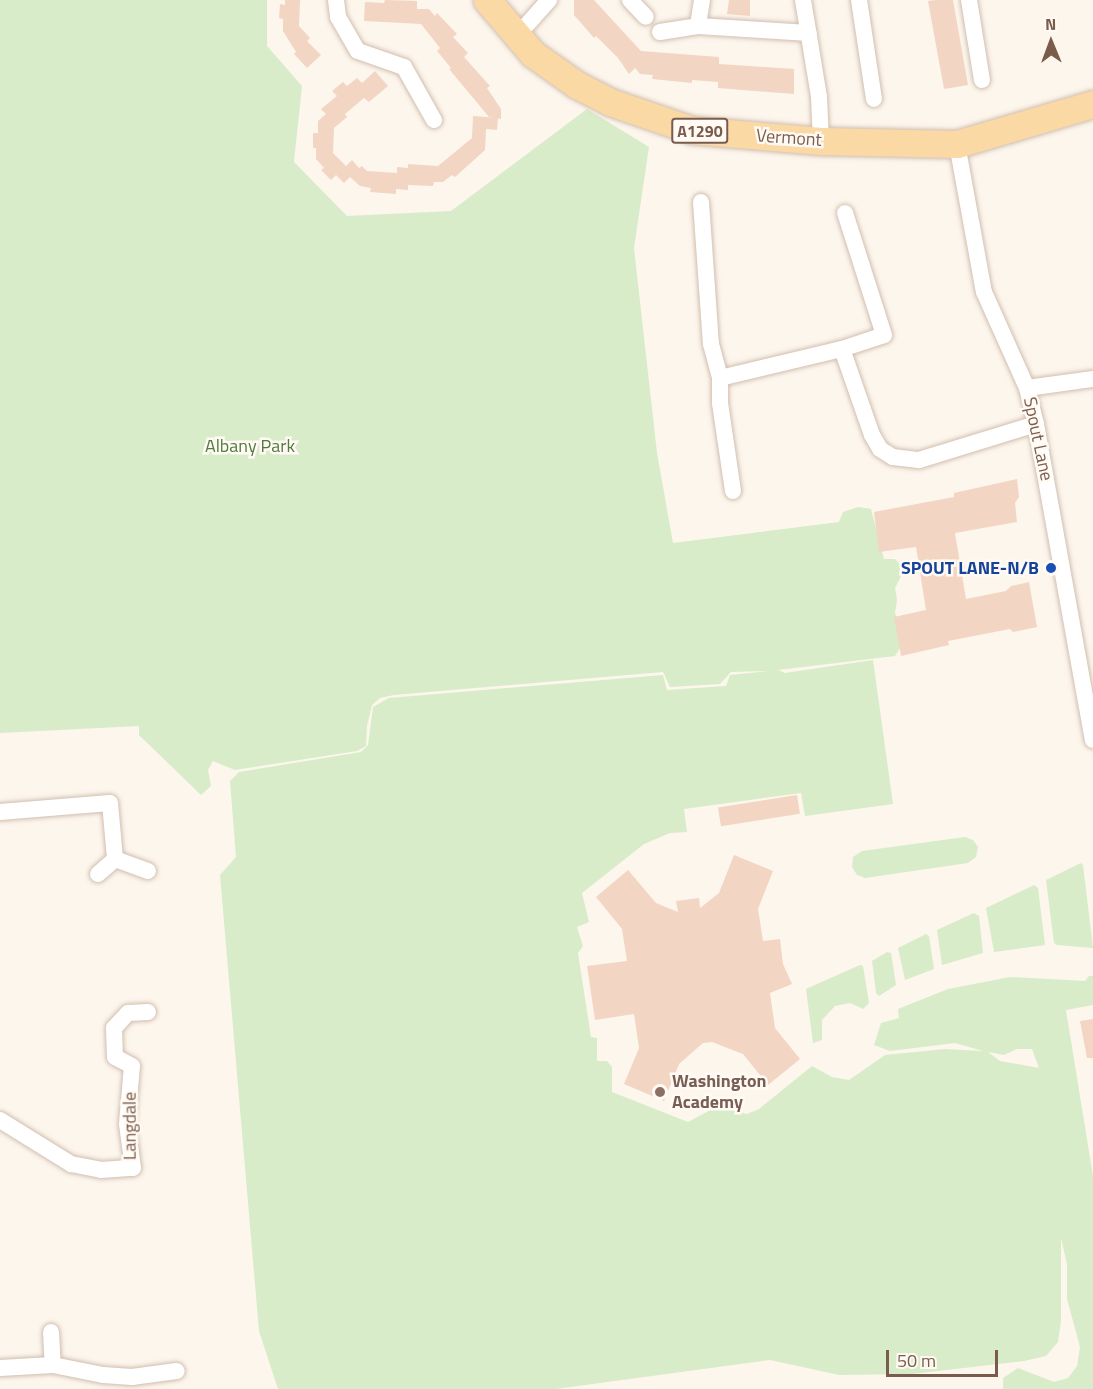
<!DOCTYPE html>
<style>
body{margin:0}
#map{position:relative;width:1093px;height:1389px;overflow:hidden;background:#fdf6ec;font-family:"Titillium Web",sans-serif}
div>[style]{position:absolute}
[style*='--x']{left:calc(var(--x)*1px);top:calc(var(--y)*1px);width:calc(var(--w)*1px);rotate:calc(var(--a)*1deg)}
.green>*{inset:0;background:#d8ecc9}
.building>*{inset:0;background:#f3d5c3;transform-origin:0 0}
.roads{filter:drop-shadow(0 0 2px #d1beb0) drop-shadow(0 0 2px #d1beb0)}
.street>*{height:16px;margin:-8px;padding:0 8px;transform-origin:8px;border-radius:8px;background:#fff}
.primary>*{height:27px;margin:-13.5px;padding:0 13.5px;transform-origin:13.5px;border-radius:13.5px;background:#fbd9a5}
.dots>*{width:16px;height:16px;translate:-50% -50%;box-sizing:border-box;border:3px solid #fffaf3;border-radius:50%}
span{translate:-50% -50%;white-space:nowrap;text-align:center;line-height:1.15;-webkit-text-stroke:5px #fffaf3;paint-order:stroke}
.shield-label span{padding:2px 4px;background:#fffaf3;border:2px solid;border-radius:4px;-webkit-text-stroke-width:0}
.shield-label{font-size:16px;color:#7a5c4d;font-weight:700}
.street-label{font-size:18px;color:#7a5c4d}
.park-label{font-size:18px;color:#537a41}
.transit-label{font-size:18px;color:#164399;font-weight:700}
.right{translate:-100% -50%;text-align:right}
.education-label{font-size:18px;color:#785e54;font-weight:700}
.left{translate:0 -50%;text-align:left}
.north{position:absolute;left:1021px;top:12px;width:60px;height:60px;-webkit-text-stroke:4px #fffaf3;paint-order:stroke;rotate:359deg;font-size:16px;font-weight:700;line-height:24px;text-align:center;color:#7a5c4d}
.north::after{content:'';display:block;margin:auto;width:21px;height:27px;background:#7a5c4d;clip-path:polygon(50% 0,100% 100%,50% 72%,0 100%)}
.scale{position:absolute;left:886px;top:1350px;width:112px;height:27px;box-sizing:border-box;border:3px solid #7a5c4d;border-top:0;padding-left:8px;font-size:18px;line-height:21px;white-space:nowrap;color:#7a5c4d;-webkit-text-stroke:4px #fffaf3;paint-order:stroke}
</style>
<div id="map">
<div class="green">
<i style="clip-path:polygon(evenodd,0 0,267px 0,267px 46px,302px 86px,294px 162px,347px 216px,451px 211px,587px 109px,649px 147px,634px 248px,657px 453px,673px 543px,839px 522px,843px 512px,858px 507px,871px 509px,884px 559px,895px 559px,902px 567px,901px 576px,895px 588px,897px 600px,895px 613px,901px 627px,902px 645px,895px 656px,778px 670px,785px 673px,873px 660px,893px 804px,805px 816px,801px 793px,684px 809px,687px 832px,670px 833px,644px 844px,582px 893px,589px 922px,577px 927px,583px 946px,578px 953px,591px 1037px,597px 1038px,597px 1061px,607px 1061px,612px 1067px,612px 1092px,688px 1122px,718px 1106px,747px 1114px,759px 1109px,812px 1066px,832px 1077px,849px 1080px,885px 1055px,945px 1049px,983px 1051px,955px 1043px,890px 1051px,874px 1045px,881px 1023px,899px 1018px,898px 1009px,948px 989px,1010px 977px,1085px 981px,1089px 976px,1093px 976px,1093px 1005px,1066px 1010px,1093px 1176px,1093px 1389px,1003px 1389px,1003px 1378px,1018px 1368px,1054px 1382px,1068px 1378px,1077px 1366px,1080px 1347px,1067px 1299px,1067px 1264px,1061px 1238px,1061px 1321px,1058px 1342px,1046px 1356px,1024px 1361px,912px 1374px,839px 1375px,770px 1360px,556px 1389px,278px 1389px,259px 1331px,220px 875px,236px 857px,230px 781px,239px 772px,361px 752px,368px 745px,373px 707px,389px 698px,663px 675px,667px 690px,726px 686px,730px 675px,768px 671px,731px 672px,720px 684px,670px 687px,663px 672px,394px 695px,380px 698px,372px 705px,367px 726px,366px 746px,357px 751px,235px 770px,213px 761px,208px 770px,211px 786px,201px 795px,139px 735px,139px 726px,0 733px,0 0,1017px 1049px,1032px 1049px,1039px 1068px,1000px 1061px,988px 1052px,1004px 1055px,1017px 1049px)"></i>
<i style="clip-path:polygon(965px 837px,973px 840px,978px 847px,976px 857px,968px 863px,865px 878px,857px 875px,852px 867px,853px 857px,862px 851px)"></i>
<i style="clip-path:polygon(1081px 863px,1083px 865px,1093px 948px,1057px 945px,1054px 943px,1046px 880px)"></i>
<i style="clip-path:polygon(1034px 885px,1038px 888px,1045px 945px,994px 952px,986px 908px)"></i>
<i style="clip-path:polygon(974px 913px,979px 916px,983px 953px,942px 965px,937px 930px)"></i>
<i style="clip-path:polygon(926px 934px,929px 936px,934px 969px,905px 980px,898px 948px)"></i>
<i style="clip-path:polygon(887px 952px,891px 953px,896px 985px,879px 996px,876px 993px,872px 961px)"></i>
<i style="clip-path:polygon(860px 965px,863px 966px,869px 1003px,863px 1009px,850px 1003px,835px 1006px,822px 1020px,822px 1040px,813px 1043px,806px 989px)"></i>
</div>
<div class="building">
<i style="clip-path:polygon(285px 0,300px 0,299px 26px,310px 38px,307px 41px,321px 55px,307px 68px,294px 54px,296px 52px,283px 31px,283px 19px,279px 18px,280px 4px,285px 5px)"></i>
<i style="clip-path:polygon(385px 0,417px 1px,417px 9px,429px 9px,435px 16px,437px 13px,457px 34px,453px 37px,468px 53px,464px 57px,490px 86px,487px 88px,501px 109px,501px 119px,489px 117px,449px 69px,451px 68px,437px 51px,440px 48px,421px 24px,364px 21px,365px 2px,384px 3px)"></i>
<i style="clip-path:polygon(574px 0,594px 0,641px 51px,719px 57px,719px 64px,794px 69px,794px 94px,718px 88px,718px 82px,692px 80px,692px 83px,652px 79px,653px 75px,640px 74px,635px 68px,629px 74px,618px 58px,596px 36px,594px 38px,574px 15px)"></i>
<i style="clip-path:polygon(729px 0,750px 0,750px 16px,727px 14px)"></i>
<i style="clip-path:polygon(936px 0,953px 0,968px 85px,944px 89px,928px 1px)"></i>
<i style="clip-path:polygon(375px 71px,388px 86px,369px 102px,364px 98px,345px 114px,347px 117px,334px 128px,333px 153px,346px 166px,352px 160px,359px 168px,362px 166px,367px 171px,397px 173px,397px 167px,408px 168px,408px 164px,438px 166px,472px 138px,473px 116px,498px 118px,497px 130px,486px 129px,485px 150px,455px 177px,452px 175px,443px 182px,434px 182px,433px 186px,408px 185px,408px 190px,396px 189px,396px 194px,370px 192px,371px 188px,360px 186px,350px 177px,344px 183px,336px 175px,331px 180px,321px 170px,324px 168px,316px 159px,316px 148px,313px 148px,313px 133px,318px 133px,318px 121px,326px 114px,321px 109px,337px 96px,332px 91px,343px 82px,347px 86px,357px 78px,362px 83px)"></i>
<i style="clip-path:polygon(1017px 479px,1019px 497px,1015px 503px,1017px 522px,955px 533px,966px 599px,1006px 591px,1011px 586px,1029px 582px,1037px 627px,1013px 632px,1010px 629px,948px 641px,949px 645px,901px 656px,894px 617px,926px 610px,916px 547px,879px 552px,874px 512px,954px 497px,954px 493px)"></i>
<i style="left:797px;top:795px;width:19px;height:80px;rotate:81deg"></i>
<i style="clip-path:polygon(734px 855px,773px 871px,758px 909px,763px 941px,780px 939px,783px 964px,792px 984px,770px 993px,775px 1028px,800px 1059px,768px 1085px,743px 1054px,712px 1042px,703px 1043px,679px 1064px,664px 1101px,624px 1084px,639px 1048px,634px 1014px,595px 1020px,587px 966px,627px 961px,622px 929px,596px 897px,628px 870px,656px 903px,678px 912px,676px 901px,699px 898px,700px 908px,719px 893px)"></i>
<i style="clip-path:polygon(1093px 1019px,1093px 1058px,1087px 1058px,1080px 1021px)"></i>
</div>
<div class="roads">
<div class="street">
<i style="--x:336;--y:0;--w:17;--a:83"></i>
<i style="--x:338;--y:17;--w:39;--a:60"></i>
<i style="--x:358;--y:51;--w:49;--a:19.2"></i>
<i style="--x:404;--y:67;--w:61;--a:60.5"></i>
<i style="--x:630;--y:0;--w:23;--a:47"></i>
<i style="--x:702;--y:0;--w:26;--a:99"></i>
<i style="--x:698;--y:26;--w:111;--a:3.6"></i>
<i style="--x:803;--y:0;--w:98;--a:80.6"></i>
<i style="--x:819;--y:97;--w:44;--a:87.4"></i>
<i style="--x:859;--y:0;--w:100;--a:81.4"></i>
<i style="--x:969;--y:0;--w:81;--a:80.8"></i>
<i style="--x:660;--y:32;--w:38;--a:-9"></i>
<i style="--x:516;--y:37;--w:50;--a:-48.3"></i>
<i style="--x:957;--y:144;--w:150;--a:79.7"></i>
<i style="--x:984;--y:292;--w:105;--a:65.9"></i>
<i style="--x:1027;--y:388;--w:37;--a:76"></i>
<i style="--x:1036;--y:424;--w:321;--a:79.8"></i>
<i style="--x:701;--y:202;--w:142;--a:86"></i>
<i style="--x:711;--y:344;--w:35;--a:75"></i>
<i style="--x:720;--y:378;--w:25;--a:90"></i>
<i style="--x:720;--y:403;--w:89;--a:81.6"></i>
<i style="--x:842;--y:349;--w:91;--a:70.8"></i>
<i style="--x:872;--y:435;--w:16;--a:60"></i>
<i style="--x:880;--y:449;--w:15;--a:32"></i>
<i style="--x:893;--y:457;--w:26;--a:7"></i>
<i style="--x:919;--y:460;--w:122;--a:-17.1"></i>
<i style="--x:720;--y:378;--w:125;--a:-13.4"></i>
<i style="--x:842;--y:349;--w:44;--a:-18.4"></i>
<i style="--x:884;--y:335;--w:128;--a:-107.7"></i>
<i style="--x:1027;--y:388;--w:67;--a:-7.8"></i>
<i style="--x:0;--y:812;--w:110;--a:-4.7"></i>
<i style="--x:110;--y:803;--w:56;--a:84.9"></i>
<i style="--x:98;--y:874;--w:23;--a:-41"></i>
<i style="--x:115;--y:859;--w:35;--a:20"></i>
<i style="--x:0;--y:1120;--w:84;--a:31.8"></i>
<i style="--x:71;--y:1164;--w:31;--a:11"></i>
<i style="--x:101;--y:1170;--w:32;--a:-4"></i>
<i style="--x:133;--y:1168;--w:44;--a:-97.8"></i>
<i style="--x:127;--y:1124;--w:58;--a:-85.1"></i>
<i style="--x:132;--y:1066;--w:19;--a:-152"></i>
<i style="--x:115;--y:1057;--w:29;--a:-92"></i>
<i style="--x:114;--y:1028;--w:21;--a:-47"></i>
<i style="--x:128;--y:1013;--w:20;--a:-3"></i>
<i style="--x:51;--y:1332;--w:33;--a:87"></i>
<i style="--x:0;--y:1368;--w:53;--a:-3.2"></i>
<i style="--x:53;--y:1365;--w:51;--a:11.3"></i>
<i style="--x:103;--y:1375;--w:29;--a:4"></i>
<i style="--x:132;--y:1377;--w:45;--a:-7.6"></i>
</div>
<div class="primary">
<i style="--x:487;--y:0;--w:71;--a:49.6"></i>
<i style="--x:533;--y:54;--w:54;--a:35.2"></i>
<i style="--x:577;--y:85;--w:37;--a:27"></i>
<i style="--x:610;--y:102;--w:87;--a:18.9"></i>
<i style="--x:692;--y:130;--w:129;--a:4.9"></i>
<i style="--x:821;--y:141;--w:136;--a:1.3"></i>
<i style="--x:957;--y:144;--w:142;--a:-16.4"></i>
</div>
</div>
<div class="dots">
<i style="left:1051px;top:568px;background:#1a4fb4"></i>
<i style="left:660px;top:1092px;background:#8d6e63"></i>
</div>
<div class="shield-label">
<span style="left:700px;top:131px">A1290</span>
</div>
<div class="street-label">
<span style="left:789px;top:138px;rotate:4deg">Vermont</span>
<span style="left:1038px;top:439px;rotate:78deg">Spout Lane</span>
<span style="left:130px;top:1126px;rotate:-90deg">Langdale</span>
</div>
<div class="park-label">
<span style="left:250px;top:446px">Albany Park</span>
</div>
<div class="transit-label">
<span class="right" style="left:1039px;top:568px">SPOUT LANE-N/B</span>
</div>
<div class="education-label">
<span class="left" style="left:672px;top:1092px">Washington<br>Academy</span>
</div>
<div class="north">N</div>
<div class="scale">50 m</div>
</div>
